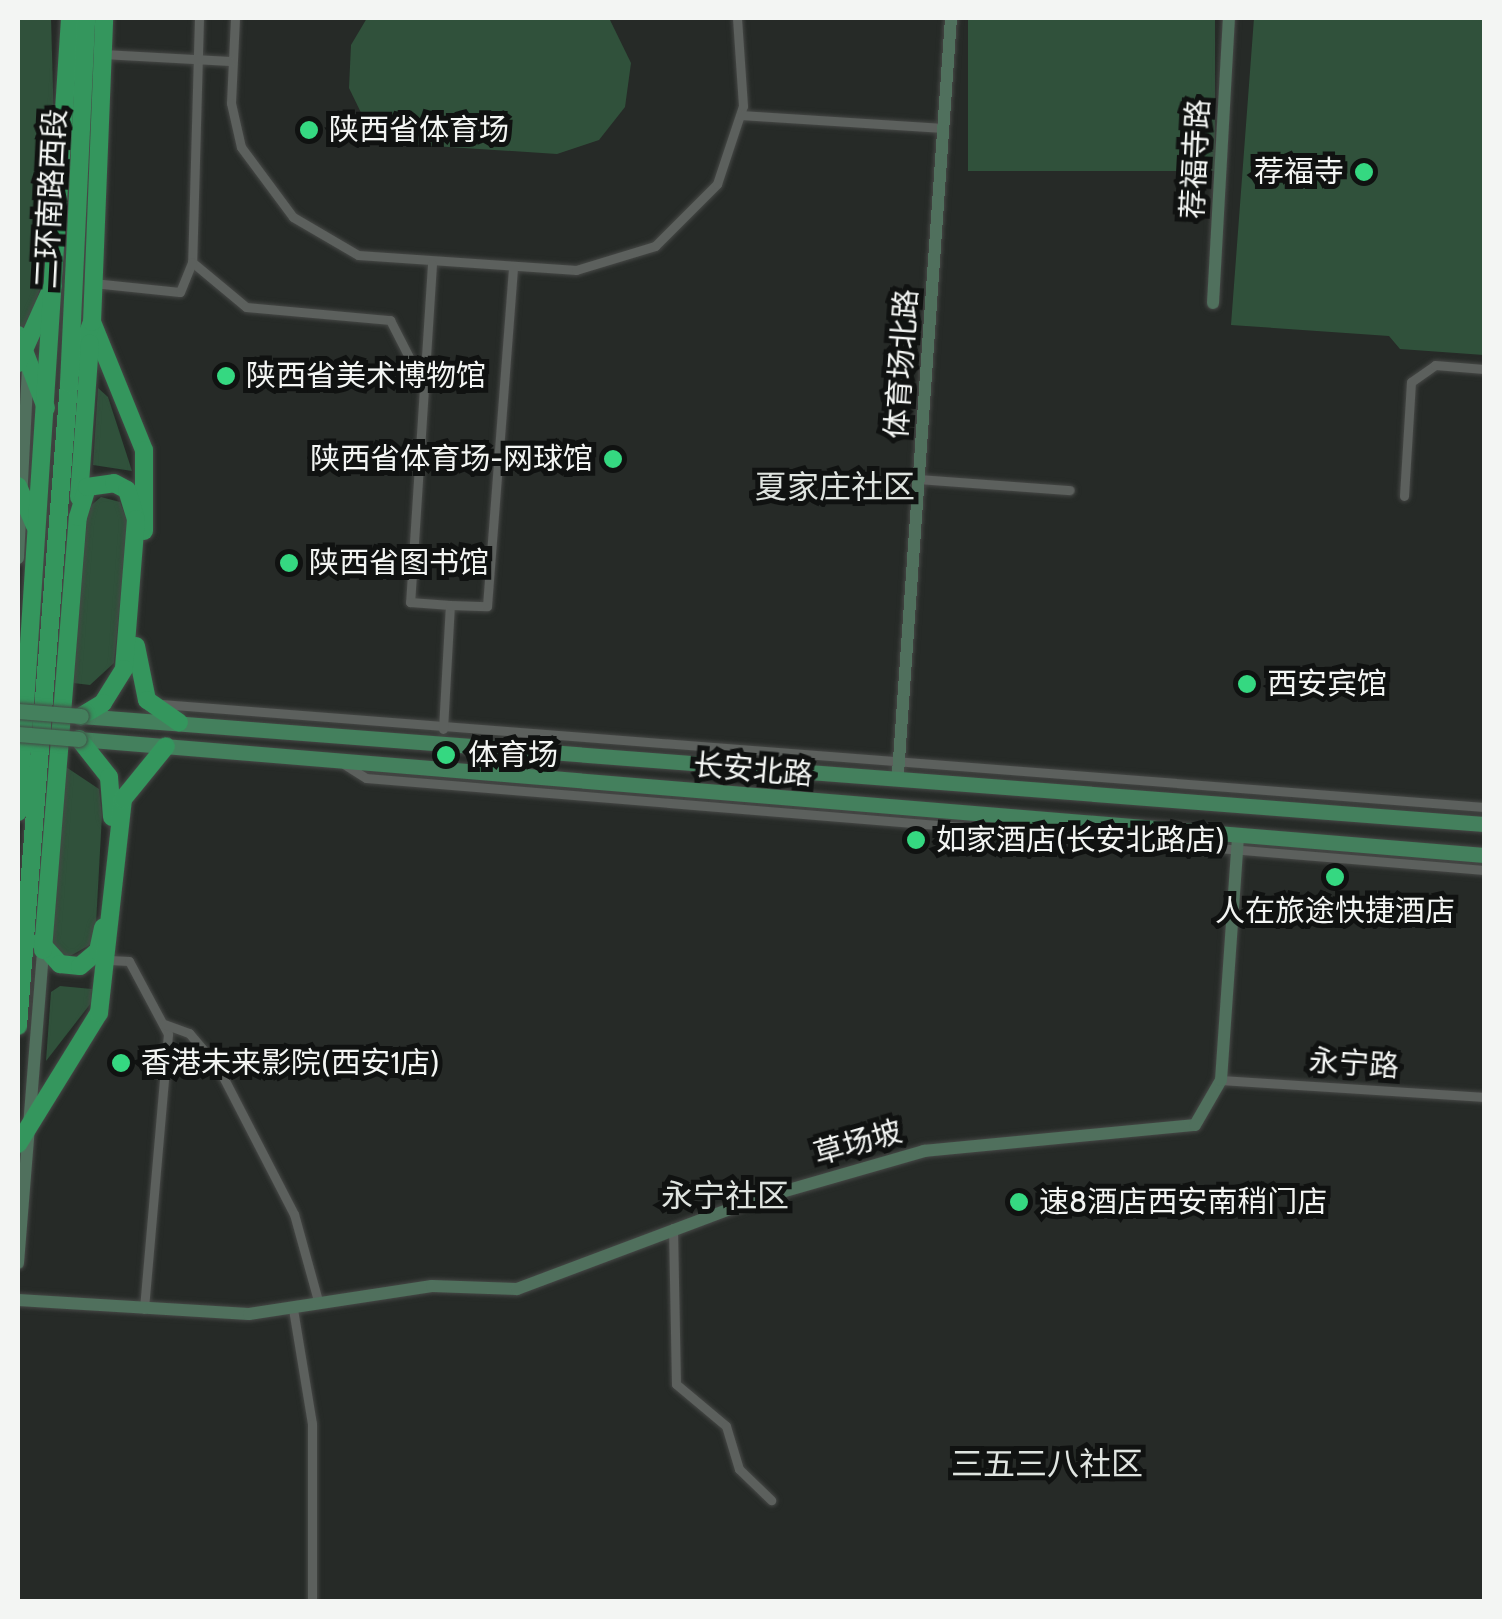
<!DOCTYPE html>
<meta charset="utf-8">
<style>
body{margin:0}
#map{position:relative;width:1502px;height:1619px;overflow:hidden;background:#262a27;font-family:Cabin,"Noto Sans SC",sans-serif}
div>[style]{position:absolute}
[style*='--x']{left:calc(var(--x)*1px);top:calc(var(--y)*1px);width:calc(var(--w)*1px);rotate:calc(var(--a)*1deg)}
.green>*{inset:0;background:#30513b;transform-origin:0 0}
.roads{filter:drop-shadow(0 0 2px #464846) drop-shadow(0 0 2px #464846)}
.street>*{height:9px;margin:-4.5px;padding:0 4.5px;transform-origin:4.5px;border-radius:4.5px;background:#5c605d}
.secondary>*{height:12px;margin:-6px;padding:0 6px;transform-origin:6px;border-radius:6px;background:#50705d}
.primary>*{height:15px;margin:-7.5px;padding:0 7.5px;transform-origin:7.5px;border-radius:7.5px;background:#44805d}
.highway>*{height:18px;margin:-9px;padding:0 9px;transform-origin:9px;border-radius:9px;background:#34965d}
.bridges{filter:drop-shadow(0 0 2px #464846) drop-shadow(0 0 2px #464846)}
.primary-bridge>*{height:15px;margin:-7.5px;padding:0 7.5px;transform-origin:7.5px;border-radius:7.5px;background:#44805d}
.dots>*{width:28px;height:28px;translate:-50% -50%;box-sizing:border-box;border:5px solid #101211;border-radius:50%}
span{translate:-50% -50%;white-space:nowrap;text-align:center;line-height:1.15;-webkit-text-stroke:10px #101211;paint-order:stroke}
.poi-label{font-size:30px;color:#f3f5f3}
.left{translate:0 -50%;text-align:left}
.right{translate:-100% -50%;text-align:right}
.street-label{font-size:30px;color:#f3f5f3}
.neighbourhood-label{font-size:32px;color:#dfe4e0}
.frame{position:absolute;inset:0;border:20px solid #f3f5f3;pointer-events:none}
</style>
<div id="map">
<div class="green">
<i style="clip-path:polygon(18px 18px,51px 18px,54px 125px,40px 289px,25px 336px,18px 324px)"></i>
<i style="clip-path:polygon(367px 18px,609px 18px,631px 63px,625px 107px,599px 140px,557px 154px,402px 144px,367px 125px,349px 88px,351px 45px)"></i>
<i style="left:968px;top:18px;width:247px;height:153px"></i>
<i style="clip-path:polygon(1254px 18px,1484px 18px,1484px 355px,1400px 349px,1389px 336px,1231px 325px)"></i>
<i style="clip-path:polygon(98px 388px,108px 397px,132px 471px,93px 465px)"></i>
<i style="clip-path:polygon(101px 497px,120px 502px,128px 523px,114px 663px,90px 685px,73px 683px,88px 508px)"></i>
<i style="clip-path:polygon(66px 767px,99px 789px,102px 815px,95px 942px,63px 960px,52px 949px)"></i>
<i style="clip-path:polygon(60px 986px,92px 989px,91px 1003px,46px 1061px,51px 992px)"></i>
</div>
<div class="roads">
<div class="street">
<i style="--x:199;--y:18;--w:244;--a:91.6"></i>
<i style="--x:192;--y:262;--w:70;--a:39.8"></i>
<i style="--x:246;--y:307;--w:145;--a:5.2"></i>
<i style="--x:390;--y:320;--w:51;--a:62.9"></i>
<i style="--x:413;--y:365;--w:11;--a:10"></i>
<i style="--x:235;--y:18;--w:85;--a:92.7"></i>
<i style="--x:231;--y:103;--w:45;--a:77.2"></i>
<i style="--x:241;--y:147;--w:87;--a:53.4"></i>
<i style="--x:293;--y:217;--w:75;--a:30.3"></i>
<i style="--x:358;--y:255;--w:219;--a:3.9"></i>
<i style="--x:576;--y:270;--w:83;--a:-16.9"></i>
<i style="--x:655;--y:246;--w:88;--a:-45"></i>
<i style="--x:717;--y:184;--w:82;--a:-71.6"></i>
<i style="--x:743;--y:106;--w:88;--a:-93.9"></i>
<i style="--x:103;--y:54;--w:127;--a:3.2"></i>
<i style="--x:741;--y:115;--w:202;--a:3.7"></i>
<i style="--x:432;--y:264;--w:339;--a:93.7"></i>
<i style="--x:410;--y:602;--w:40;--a:4.3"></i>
<i style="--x:93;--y:283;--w:87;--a:5.9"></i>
<i style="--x:180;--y:292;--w:32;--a:-68"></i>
<i style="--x:919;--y:479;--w:151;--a:4.2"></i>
<i style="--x:1404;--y:496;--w:114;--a:-86.5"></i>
<i style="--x:1411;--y:382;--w:29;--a:-35"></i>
<i style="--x:1435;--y:365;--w:49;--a:4.7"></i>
<i style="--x:161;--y:704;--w:1327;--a:4.45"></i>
<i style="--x:443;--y:729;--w:124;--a:-86.8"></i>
<i style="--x:450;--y:605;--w:37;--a:2"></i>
<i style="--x:487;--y:606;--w:340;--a:-85.6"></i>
<i style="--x:342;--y:763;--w:28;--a:32"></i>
<i style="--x:366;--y:778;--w:1122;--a:4.7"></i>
<i style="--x:109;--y:960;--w:20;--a:3"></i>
<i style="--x:129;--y:961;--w:83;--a:61.9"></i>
<i style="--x:168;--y:1034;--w:276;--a:95"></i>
<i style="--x:164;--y:1024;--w:27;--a:20"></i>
<i style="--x:189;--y:1033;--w:45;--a:49.5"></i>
<i style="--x:218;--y:1067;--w:165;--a:62.7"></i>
<i style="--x:294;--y:1214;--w:93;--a:74.5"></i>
<i style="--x:1221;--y:1080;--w:264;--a:3.7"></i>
<i style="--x:673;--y:1228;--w:156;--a:88.9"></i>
<i style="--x:676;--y:1384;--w:65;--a:40"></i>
<i style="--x:726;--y:1426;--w:45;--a:73.2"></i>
<i style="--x:739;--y:1469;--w:45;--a:44.1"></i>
<i style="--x:293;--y:1309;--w:117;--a:80.6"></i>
<i style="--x:312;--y:1424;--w:178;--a:90"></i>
</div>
<div class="secondary">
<i style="--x:1213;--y:303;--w:285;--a:-86.8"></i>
<i style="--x:18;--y:558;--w:188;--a:-87"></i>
<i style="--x:898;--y:774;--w:758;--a:-85.99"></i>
<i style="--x:18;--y:1263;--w:314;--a:-85.4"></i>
<i style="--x:18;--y:1300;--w:231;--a:3.5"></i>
<i style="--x:249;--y:1314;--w:185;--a:-8.7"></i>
<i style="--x:432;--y:1286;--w:85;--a:2"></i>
<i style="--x:517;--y:1289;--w:256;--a:-20.6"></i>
<i style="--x:757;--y:1199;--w:174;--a:-16"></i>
<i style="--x:924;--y:1151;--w:272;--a:-5.5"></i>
<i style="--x:1195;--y:1125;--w:52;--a:-60"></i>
<i style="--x:1221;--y:1080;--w:245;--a:-86"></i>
</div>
<div class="primary">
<i style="--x:81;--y:716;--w:1407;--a:4.4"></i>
<i style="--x:79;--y:739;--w:1410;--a:4.72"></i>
</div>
<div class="highway">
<i style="--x:92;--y:322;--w:138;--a:67.9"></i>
<i style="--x:144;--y:450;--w:81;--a:90"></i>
<i style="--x:18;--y:335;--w:78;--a:69"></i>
<i style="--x:18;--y:363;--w:85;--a:-65.8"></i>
<i style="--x:74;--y:369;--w:50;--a:-69"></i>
<i style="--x:92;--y:322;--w:304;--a:-87.7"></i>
<i style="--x:18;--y:486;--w:43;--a:67"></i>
<i style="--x:79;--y:497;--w:154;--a:-85.9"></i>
<i style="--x:136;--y:646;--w:55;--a:78.5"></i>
<i style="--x:147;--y:700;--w:39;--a:35"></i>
<i style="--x:79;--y:739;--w:48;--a:51.7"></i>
<i style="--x:109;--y:777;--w:40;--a:85.7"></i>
<i style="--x:18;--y:812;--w:796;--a:-86.25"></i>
<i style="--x:40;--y:942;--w:30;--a:48"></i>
<i style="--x:60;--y:964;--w:20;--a:6"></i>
<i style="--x:80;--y:966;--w:23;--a:-40"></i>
<i style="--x:98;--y:951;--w:24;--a:-78"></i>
<i style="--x:43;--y:950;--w:434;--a:-85.4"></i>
<i style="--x:78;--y:517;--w:31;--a:-73"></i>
<i style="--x:87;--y:487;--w:27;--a:-8"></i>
<i style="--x:114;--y:483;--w:15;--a:28"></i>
<i style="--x:127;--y:490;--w:30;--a:73"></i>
<i style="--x:136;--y:519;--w:150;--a:94.6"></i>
<i style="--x:124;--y:669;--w:40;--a:122"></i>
<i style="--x:103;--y:703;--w:26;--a:149"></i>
<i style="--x:18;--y:1026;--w:644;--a:-85.46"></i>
<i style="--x:69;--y:384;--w:366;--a:-87.3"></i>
<i style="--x:18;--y:1144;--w:154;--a:-58.3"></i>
<i style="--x:99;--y:1013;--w:215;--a:-83.6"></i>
<i style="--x:123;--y:799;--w:68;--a:-50.9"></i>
</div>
</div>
<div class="bridges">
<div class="primary-bridge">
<i style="--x:18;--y:711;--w:63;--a:4.5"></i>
<i style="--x:18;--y:734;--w:61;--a:4.7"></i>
</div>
</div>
<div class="dots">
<i style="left:309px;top:130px;background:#35d881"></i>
<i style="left:1364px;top:172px;background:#35d881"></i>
<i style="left:226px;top:376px;background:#35d881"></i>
<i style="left:613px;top:459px;background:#35d881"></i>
<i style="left:289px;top:563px;background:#35d881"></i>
<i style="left:1247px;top:684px;background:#35d881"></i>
<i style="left:446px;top:755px;background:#35d881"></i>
<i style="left:916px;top:840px;background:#35d881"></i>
<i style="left:1335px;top:877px;background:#35d881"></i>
<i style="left:121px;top:1063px;background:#35d881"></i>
<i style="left:1019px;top:1202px;background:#35d881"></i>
</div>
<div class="poi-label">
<span class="left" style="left:329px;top:130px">陕西省体育场</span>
<span class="right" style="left:1344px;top:172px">荐福寺</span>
<span class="left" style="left:246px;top:376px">陕西省美术博物馆</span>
<span class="right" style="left:593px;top:459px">陕西省体育场-网球馆</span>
<span class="left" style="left:309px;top:563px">陕西省图书馆</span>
<span class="left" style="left:1267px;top:684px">西安宾馆</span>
<span class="left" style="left:468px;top:755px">体育场</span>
<span class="left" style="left:936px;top:840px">如家酒店(长安北路店)</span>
<span style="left:1335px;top:911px">人在旅途快捷酒店</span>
<span class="left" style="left:141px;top:1063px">香港未来影院(西安1店)</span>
<span class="left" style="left:1039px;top:1202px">速8酒店西安南稍门店</span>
</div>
<div class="street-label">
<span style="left:1196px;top:159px;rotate:-87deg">荐福寺路</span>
<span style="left:51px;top:199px;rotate:-87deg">二环南路西段</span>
<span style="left:902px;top:364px;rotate:-86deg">体育场北路</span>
<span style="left:753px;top:770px;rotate:5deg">长安北路</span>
<span style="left:1354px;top:1064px;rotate:4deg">永宁路</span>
<span style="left:858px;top:1143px;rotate:-16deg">草场坡</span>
</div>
<div class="neighbourhood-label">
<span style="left:835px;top:487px">夏家庄社区</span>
<span style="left:725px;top:1196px">永宁社区</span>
<span style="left:1047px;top:1464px">三五三八社区</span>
</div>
<div class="frame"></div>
</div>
